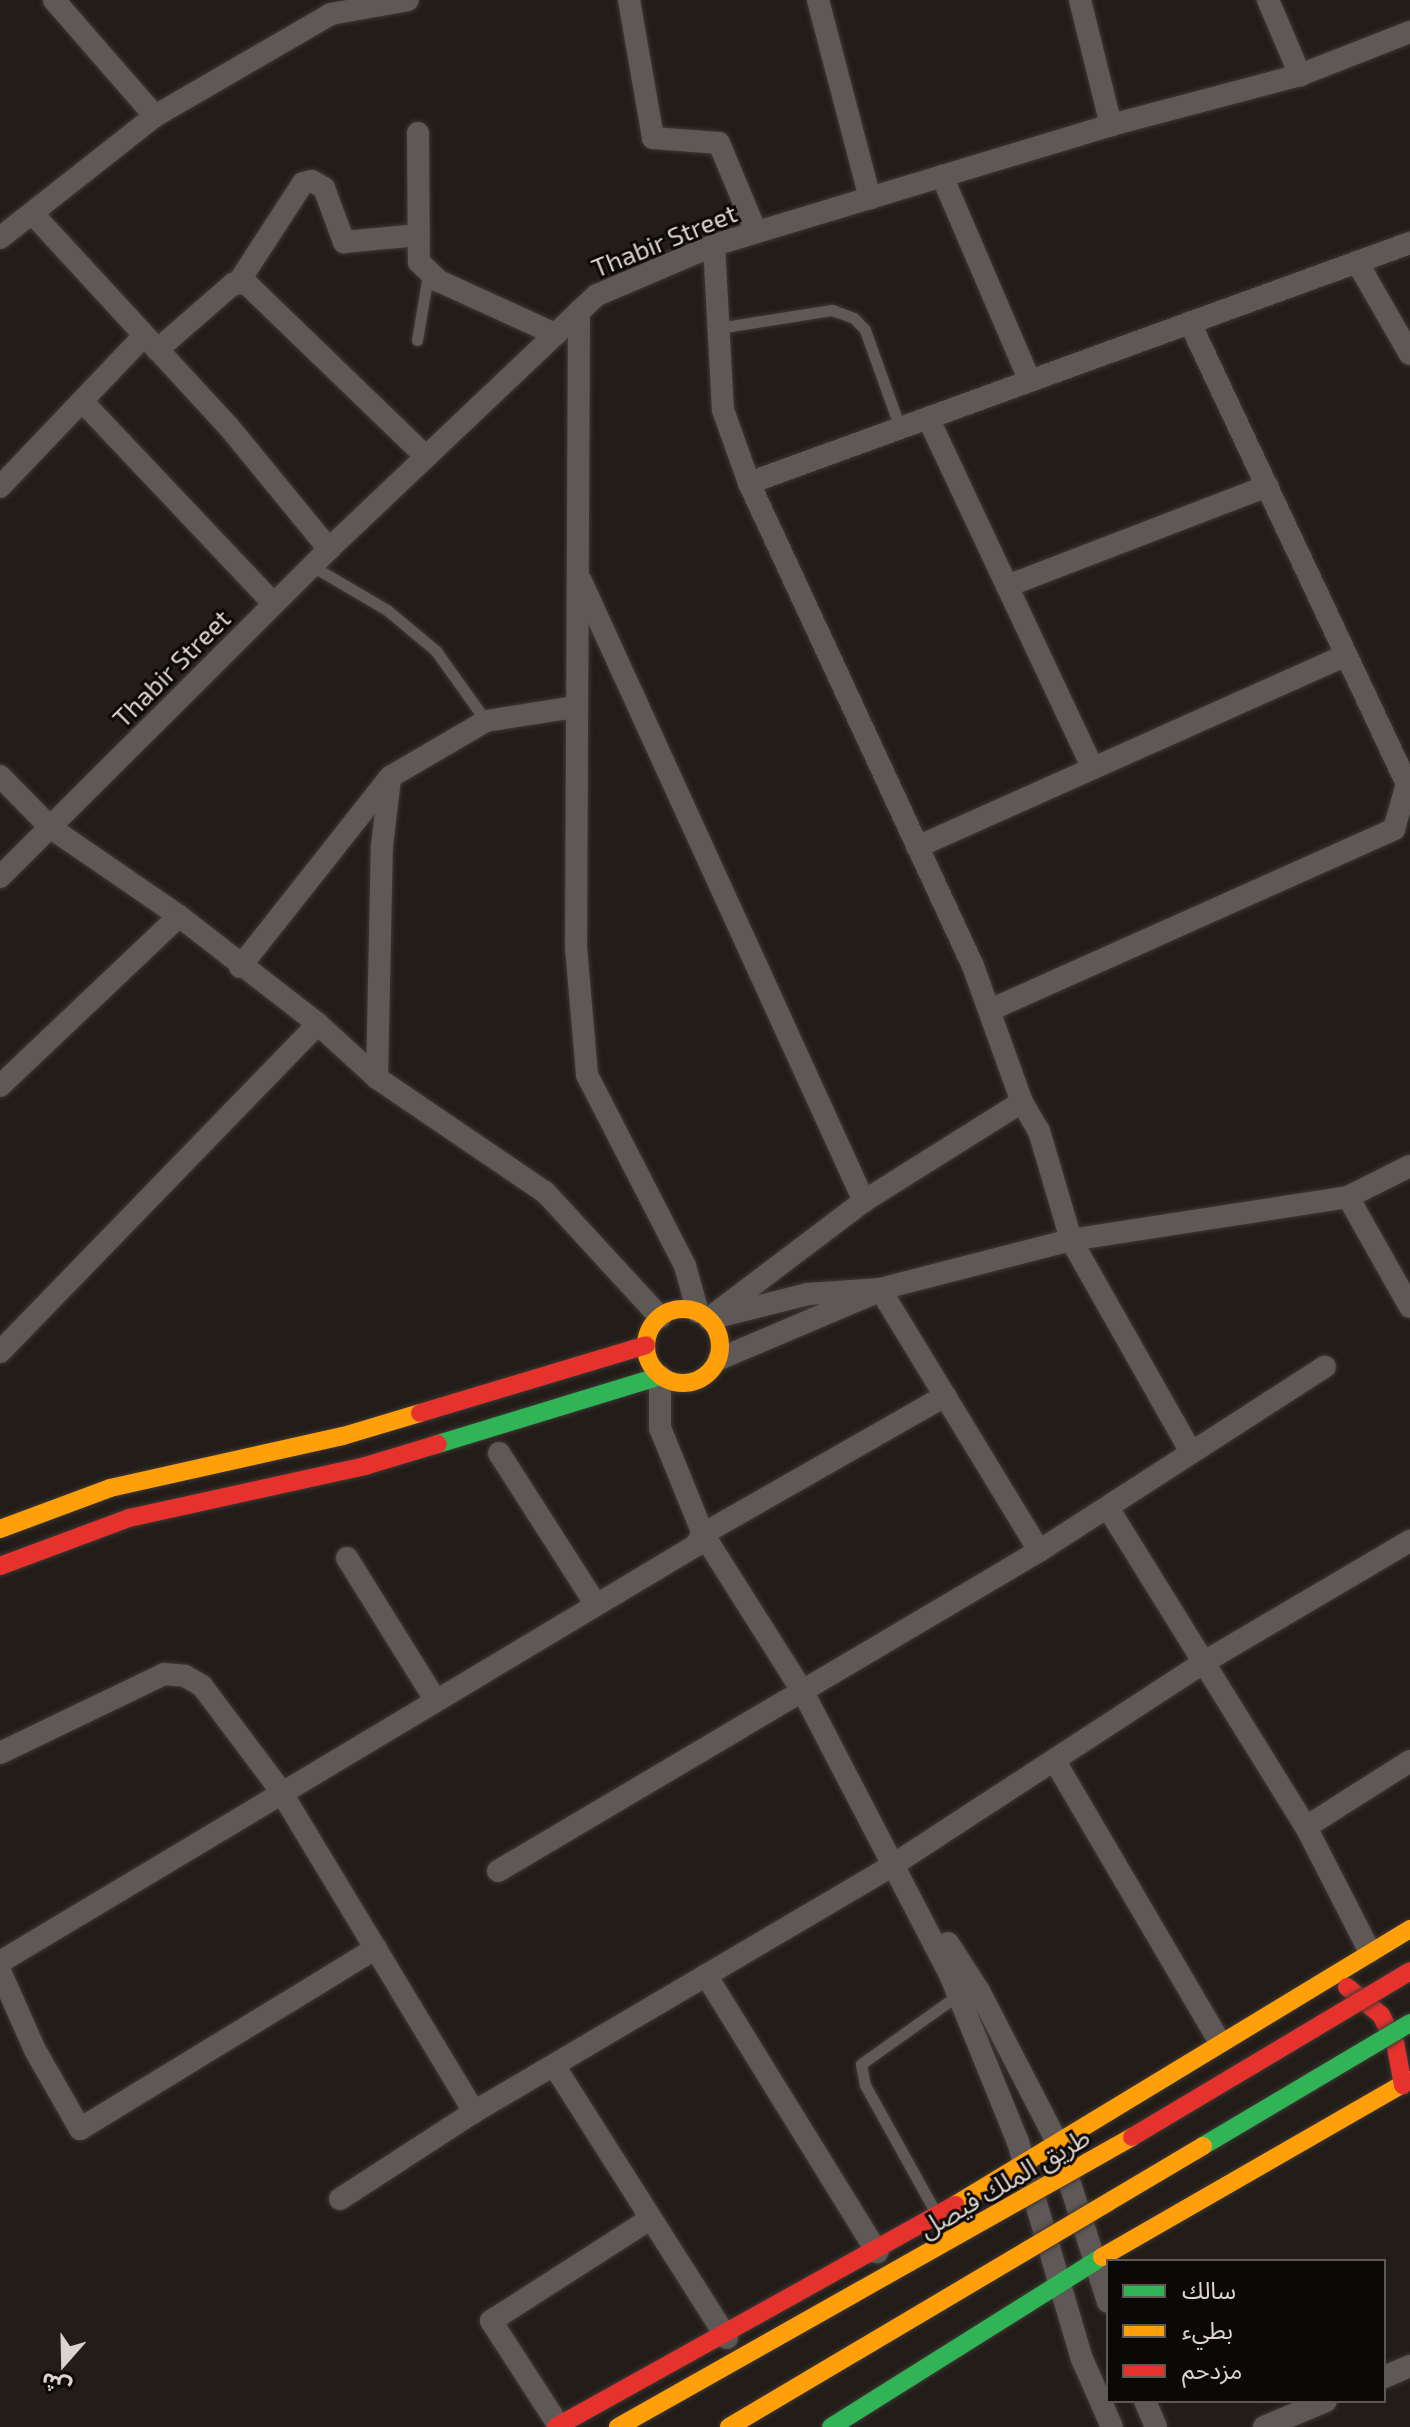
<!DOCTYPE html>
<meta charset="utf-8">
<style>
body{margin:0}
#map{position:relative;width:1410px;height:2427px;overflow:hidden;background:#231d19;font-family:"Exo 2","Noto Sans Arabic",sans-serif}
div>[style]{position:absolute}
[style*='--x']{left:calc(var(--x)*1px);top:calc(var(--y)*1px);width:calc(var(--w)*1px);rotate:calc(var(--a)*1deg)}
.roads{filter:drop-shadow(0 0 2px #3d3835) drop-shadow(0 0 2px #3d3835)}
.lane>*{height:11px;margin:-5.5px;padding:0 5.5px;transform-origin:5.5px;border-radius:5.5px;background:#5e5956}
.street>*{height:22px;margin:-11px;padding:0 11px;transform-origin:11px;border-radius:11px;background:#5e5956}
.fast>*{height:18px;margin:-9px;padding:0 9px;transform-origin:9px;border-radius:9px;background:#30b455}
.slow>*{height:18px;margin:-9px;padding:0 9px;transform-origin:9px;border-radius:9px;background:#ff9f0a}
.slow>.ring{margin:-9px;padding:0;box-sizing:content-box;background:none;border:18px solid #ff9f0a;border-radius:50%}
.jam>*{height:18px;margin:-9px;padding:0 9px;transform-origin:9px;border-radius:9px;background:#e5322d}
.bridges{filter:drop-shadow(0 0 2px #3d3835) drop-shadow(0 0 2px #3d3835)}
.fast-bridge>*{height:18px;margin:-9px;padding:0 9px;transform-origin:9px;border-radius:9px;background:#30b455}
.slow-bridge>*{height:18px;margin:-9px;padding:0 9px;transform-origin:9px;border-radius:9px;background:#ff9f0a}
.jam-bridge>*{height:18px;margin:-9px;padding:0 9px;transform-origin:9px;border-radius:9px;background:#e5322d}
span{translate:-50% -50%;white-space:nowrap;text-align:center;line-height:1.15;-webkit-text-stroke:6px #0c0805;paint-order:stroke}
.street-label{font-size:26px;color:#dad3ce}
.legend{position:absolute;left:1106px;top:2259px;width:280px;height:144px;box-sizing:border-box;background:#0c0805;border:2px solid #5e5955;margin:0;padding:10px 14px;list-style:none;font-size:24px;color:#dad3ce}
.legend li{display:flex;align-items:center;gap:16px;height:40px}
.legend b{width:40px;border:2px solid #5e5955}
.north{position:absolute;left:24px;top:2323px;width:80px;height:80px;-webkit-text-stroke:6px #0c0805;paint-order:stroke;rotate:200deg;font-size:22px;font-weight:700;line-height:32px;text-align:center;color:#dad3ce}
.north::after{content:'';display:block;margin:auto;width:28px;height:36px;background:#dad3ce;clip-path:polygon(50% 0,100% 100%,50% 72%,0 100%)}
</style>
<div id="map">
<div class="roads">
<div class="lane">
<i style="--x:718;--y:328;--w:115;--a:-9"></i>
<i style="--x:832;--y:310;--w:23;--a:20"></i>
<i style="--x:854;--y:318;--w:16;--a:47"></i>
<i style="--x:865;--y:330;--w:104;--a:70.3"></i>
<i style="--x:417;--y:340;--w:66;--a:-80.4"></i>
<i style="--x:312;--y:566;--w:87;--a:30.4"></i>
<i style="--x:387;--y:610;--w:64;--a:39.9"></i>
<i style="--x:436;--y:651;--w:86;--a:54.5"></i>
<i style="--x:937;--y:2215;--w:149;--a:-119"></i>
<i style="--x:865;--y:2085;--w:21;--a:-101"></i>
<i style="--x:861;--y:2064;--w:119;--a:-35.4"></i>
</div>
<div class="street">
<i style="--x:54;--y:0;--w:154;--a:49"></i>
<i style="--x:629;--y:0;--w:140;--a:80.1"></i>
<i style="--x:653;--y:138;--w:66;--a:4.3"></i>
<i style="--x:719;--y:143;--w:96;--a:67.4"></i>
<i style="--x:818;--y:0;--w:205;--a:75.3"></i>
<i style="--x:1080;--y:0;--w:129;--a:76.1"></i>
<i style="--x:1268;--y:0;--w:82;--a:66.9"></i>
<i style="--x:418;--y:133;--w:129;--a:89.6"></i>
<i style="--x:419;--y:262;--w:28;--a:44"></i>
<i style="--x:439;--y:281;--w:128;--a:24.6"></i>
<i style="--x:942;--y:176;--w:223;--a:66.8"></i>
<i style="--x:33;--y:214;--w:289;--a:47.4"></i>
<i style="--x:229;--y:427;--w:158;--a:50.7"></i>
<i style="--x:0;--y:238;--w:197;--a:-38.2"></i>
<i style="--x:155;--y:116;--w:203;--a:-30.1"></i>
<i style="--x:331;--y:14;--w:78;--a:-10.3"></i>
<i style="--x:714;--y:245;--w:165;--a:86.9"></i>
<i style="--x:723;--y:410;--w:77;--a:70.4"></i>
<i style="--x:749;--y:483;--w:532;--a:65.12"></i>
<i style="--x:973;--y:966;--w:145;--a:70.2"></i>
<i style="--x:1022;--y:1102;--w:34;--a:60"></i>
<i style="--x:1039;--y:1131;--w:114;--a:73.6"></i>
<i style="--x:1071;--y:1240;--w:241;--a:60.5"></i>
<i style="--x:1357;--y:262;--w:106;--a:60.1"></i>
<i style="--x:238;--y:283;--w:119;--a:-57"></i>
<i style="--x:303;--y:183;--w:9;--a:-13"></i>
<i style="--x:312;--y:181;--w:14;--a:30"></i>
<i style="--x:324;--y:188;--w:58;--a:69.7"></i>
<i style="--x:344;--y:242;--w:75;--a:-5.3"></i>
<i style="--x:579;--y:311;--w:637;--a:90.27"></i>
<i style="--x:576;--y:948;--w:127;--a:85"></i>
<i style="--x:587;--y:1075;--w:215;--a:62.8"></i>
<i style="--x:685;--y:1266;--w:48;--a:74.2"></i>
<i style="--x:157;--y:350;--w:101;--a:-41"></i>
<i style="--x:233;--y:284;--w:13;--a:-4"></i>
<i style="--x:246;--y:283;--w:250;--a:44"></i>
<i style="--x:82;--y:401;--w:279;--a:46.6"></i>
<i style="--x:928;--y:418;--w:387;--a:64.8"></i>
<i style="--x:749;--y:483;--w:703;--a:-19.96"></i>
<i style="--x:0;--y:487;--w:209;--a:-46.4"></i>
<i style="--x:581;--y:581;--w:682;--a:65.47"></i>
<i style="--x:1007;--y:586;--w:279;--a:-21"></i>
<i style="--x:0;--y:776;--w:73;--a:45.6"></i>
<i style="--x:51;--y:828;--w:155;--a:34.5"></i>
<i style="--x:179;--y:916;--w:176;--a:37.8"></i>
<i style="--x:318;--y:1024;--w:80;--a:42.5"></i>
<i style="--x:377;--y:1078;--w:203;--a:34.2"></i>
<i style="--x:545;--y:1192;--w:170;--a:47.4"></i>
<i style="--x:917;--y:847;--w:470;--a:-24.1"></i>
<i style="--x:0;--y:877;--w:465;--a:-44.9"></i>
<i style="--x:329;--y:549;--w:369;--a:-43.5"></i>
<i style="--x:597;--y:295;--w:127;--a:-23.1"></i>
<i style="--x:714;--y:245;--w:415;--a:-16.8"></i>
<i style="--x:1111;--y:125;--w:196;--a:-14.8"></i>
<i style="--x:1300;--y:75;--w:118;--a:-21.4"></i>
<i style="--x:240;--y:967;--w:242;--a:-51.7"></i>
<i style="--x:390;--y:777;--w:111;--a:-30.3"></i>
<i style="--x:486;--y:721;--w:89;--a:-9"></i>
<i style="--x:990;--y:1010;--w:443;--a:-24.1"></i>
<i style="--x:1394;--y:829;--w:47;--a:-73.9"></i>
<i style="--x:1407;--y:784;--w:510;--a:-115.21"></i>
<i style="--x:377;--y:1078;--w:232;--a:-88.8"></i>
<i style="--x:382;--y:846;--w:67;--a:-83.2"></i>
<i style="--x:0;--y:1086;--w:247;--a:-43.5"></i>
<i style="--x:1348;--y:1197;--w:126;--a:60.6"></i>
<i style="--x:880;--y:1289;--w:306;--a:58.7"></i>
<i style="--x:716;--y:1313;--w:186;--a:-37.1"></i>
<i style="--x:864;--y:1201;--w:186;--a:-32.1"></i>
<i style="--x:709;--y:1319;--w:102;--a:-14.2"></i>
<i style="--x:808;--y:1294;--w:72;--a:-4"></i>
<i style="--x:880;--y:1289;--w:197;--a:-14.4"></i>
<i style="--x:1071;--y:1240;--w:280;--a:-8.8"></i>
<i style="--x:1348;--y:1197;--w:69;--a:-26.6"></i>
<i style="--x:0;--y:1352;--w:457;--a:-45.9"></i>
<i style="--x:719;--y:1359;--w:166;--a:-23"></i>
<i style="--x:660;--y:1376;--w:52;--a:90"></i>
<i style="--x:660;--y:1428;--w:114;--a:67.9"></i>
<i style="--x:703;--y:1534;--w:187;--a:57.7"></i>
<i style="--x:803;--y:1692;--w:316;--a:62.5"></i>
<i style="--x:949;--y:1972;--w:183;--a:67.9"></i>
<i style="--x:1018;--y:2142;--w:226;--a:73.6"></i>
<i style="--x:1082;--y:2359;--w:74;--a:66.2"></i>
<i style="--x:499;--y:1453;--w:178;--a:57.4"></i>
<i style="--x:1108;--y:1508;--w:375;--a:58.2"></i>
<i style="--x:1306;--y:1827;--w:140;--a:62.9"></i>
<i style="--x:347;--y:1558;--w:165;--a:58.1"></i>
<i style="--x:0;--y:1753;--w:182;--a:-25.7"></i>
<i style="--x:164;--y:1674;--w:21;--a:5"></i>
<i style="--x:185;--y:1676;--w:20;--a:30"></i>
<i style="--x:202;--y:1686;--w:130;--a:53.1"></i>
<i style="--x:280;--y:1790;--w:376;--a:58.9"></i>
<i style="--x:1056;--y:1763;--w:322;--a:59.6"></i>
<i style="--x:1306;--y:1827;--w:123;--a:-32.4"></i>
<i style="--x:498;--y:1871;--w:629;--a:-30.6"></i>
<i style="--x:1039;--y:1551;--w:340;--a:-32.8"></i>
<i style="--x:948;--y:1943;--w:57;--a:57.1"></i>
<i style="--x:979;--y:1991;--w:168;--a:62.7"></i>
<i style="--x:1056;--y:2140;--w:170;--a:72.2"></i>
<i style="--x:0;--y:1962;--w:810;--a:-30.9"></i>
<i style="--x:695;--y:1546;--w:14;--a:-56"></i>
<i style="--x:703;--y:1534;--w:279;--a:-29.7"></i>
<i style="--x:0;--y:1971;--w:86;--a:66.1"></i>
<i style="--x:35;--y:2050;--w:91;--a:60.3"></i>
<i style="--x:80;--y:2129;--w:347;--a:-31.4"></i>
<i style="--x:706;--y:1975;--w:326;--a:58.3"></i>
<i style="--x:555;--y:2067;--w:321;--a:57.6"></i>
<i style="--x:340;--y:2199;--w:160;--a:-33"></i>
<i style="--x:474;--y:2112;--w:490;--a:-30.5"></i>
<i style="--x:896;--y:1863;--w:364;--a:-33.1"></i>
<i style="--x:1201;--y:1664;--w:243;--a:-30.5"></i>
<i style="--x:1384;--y:2377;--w:28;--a:-23"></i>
<i style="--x:1145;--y:2401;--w:28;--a:67"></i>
<i style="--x:559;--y:2426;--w:125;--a:-122.9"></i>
<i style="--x:491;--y:2321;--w:189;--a:-32.7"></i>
<i style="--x:1264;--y:2427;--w:67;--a:-22.8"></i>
</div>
<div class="fast">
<i style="--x:438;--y:1444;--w:232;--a:-17"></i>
<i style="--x:831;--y:2427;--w:320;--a:-32.1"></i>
</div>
<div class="slow">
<i class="ring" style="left:646px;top:1309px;width:56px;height:56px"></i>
<i style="--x:0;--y:1529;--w:117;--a:-20.4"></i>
<i style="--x:110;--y:1488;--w:239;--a:-12.6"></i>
<i style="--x:343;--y:1436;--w:80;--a:-16.6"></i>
<i style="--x:955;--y:2205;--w:532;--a:-31.24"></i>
<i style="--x:1102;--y:2257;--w:355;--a:-29.9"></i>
</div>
<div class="jam">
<i style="--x:420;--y:1413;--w:236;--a:-16.7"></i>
<i style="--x:0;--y:1566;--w:138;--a:-20.4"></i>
<i style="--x:129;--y:1518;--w:242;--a:-12.4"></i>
<i style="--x:365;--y:1466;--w:76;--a:-16.8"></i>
<i style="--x:1347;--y:1987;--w:44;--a:39.5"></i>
<i style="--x:1381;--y:2015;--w:30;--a:63"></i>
<i style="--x:1395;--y:2042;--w:44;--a:79.5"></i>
<i style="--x:556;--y:2427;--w:457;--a:-29.1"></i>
</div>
</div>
<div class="bridges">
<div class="fast-bridge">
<i style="--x:1203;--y:2146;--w:241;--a:-30.7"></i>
</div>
<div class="slow-bridge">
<i style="--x:618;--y:2427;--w:590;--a:-29.43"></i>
<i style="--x:729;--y:2427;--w:551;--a:-30.66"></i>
</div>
<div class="jam-bridge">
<i style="--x:1132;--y:2137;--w:324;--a:-30.8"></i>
</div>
</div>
<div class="street-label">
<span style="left:664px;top:240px;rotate:-22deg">Thabir Street</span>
<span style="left:171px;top:668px;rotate:-45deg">Thabir Street</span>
<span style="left:1004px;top:2182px;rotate:-30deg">طريق الملك فيصل</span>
</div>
<ul class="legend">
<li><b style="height:10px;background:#30b455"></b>سالك</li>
<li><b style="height:10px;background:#ff9f0a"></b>بطيء</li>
<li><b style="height:10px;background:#e5322d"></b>مزدحم</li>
</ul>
<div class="north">ش</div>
</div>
